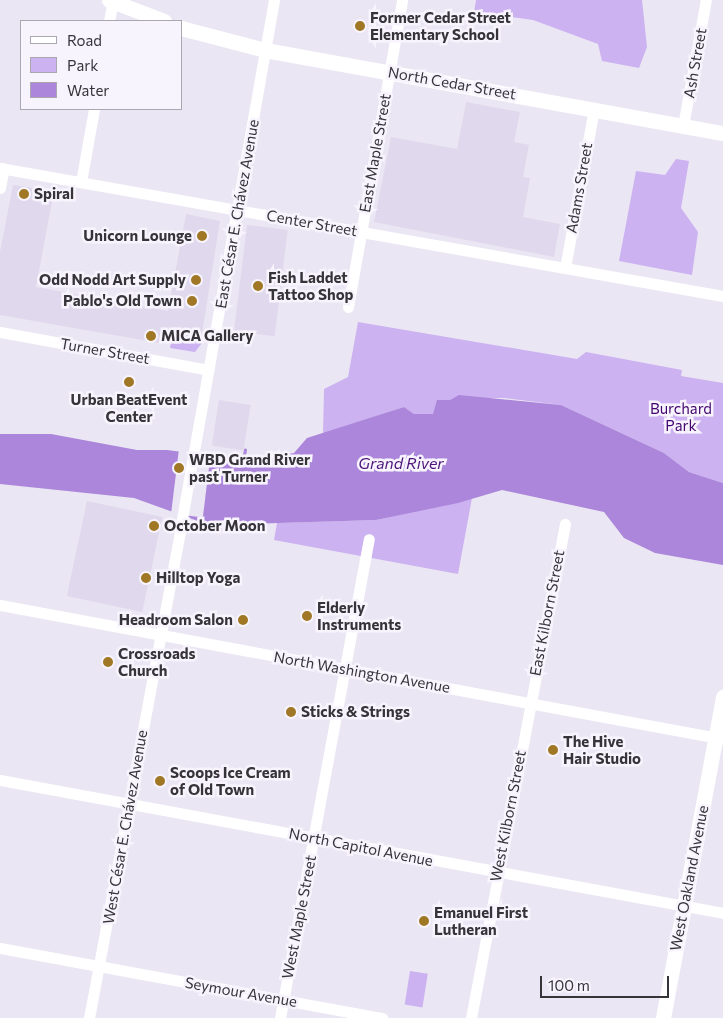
<!DOCTYPE html>
<meta charset="utf-8">
<style>
body{margin:0}
#map{position:relative;width:723px;height:1018px;overflow:hidden;background:#ebe6f3;font-family:Commissioner,sans-serif}
div>[style]{position:absolute}
[style*='--x']{left:calc(var(--x)*1px);top:calc(var(--y)*1px);width:calc(var(--w)*1px);rotate:calc(var(--a)*1deg)}
.built>*{inset:0;background:#e0d8ec;transform-origin:0 0}
.green>*{inset:0;background:#ccb2f0;transform-origin:0 0}
.water>*{inset:0;background:#ab86da}
.pier>*{inset:0;background:#ebe6f3;transform-origin:0 0}
.stream>*{height:2.5px;margin:-1.25px;padding:0 1.25px;transform-origin:1.25px;border-radius:1.25px;background:#ab86da}
.minor>*{height:11px;margin:-5.5px;padding:0 5.5px;transform-origin:5.5px;border-radius:5.5px;background:#fff}
.major>*{height:15px;margin:-7.5px;padding:0 7.5px;transform-origin:7.5px;border-radius:7.5px;background:#fff}
.dots>*{width:14px;height:14px;translate:-50% -50%;box-sizing:border-box;border:2px solid #f8f4fe;border-radius:50%}
span{translate:-50% -50%;white-space:nowrap;text-align:center;line-height:1.15;-webkit-text-stroke:5px #f8f4fe;paint-order:stroke}
.poi-label{font-size:15px;color:#363439;font-weight:700}
.left{translate:0 -50%;text-align:left}
.right{translate:-100% -50%;text-align:right}
.street-label{font-size:15px;color:#363439}
.park-label{font-size:15px;color:#42056e}
.water-label{font-size:16px;color:#4c1679;font-style:italic}
.legend{position:absolute;left:20px;top:20px;width:162px;height:90px;box-sizing:border-box;background:#f8f4fe;border:1px solid #aaa7af;margin:0;padding:6px 9px;list-style:none;font-size:15px;color:#363439}
.legend li{display:flex;align-items:center;gap:10px;height:25px}
.legend b{width:25px;border:1px solid #aaa7af}
.scale{position:absolute;left:540px;top:976px;width:129px;height:22px;box-sizing:border-box;border:2px solid #363439;border-top:0;padding-left:6px;font-size:15px;line-height:18px;white-space:nowrap;color:#363439;-webkit-text-stroke:4px #f8f4fe;paint-order:stroke}
</style>
<div id="map">
<div class="built">
<i style="clip-path:polygon(466px 102px,520px 112px,514px 142px,529px 145px,523px 177px,530px 178px,523px 217px,560px 224px,554px 257px,374px 222px,391px 137px,457px 149px)"></i>
<i style="clip-path:polygon(13px 185px,54px 191px,36px 287px,168px 311px,186px 214px,220px 221px,201px 340px,167px 334px,165px 344px,0 315px,0 252px)"></i>
<i style="left:247px;top:225px;width:41px;height:107px;rotate:7deg"></i>
<i style="left:219px;top:400px;width:32px;height:46px;rotate:9deg"></i>
<i style="left:87px;top:501px;width:77px;height:97px;rotate:12deg"></i>
</div>
<div class="green">
<i style="clip-path:polygon(476px 0,642px 0,647px 47px,639px 68px,602px 61px,598px 44px,533px 20px,474px 12px)"></i>
<i style="clip-path:polygon(676px 159px,689px 161px,681px 208px,698px 232px,692px 275px,619px 261px,636px 171px,665px 175px)"></i>
<i style="clip-path:polygon(358px 322px,577px 359px,586px 352px,682px 370px,681px 376px,723px 383px,723px 483px,689px 472px,664px 453px,561px 405px,505px 398px,453px 398px,433px 414px,414px 414px,404px 407px,323px 434px,324px 389px,348px 377px)"></i>
<i style="clip-path:polygon(172px 338px,201px 343px,202px 343px,195px 352px,170px 348px)"></i>
<i style="clip-path:polygon(472px 498px,458px 574px,274px 540px,277px 523px,376px 520px)"></i>
<i style="left:410px;top:971px;width:18px;height:34px;rotate:9deg"></i>
</div>
<div class="water">
<i style="clip-path:polygon(459px 395px,561px 405px,664px 453px,689px 472px,723px 483px,723px 565px,655px 553px,624px 538px,604px 512px,502px 490px,458px 503px,376px 520px,209px 525px,134px 498px,0 484px,0 434px,51px 434px,137px 450px,167px 450px,252px 461px,294px 453px,307px 438px,404px 407px,414px 414px,433px 414px,437px 400px,450px 400px)"></i>
</div>
<div class="pier">
<i style="left:179px;top:449px;width:32px;height:65px;rotate:7deg"></i>
</div>
<div class="stream">
<i style="--x:244;--y:455;--w:5;--a:-79"></i>
</div>
<div class="minor">
<i style="--x:109;--y:21;--w:21;--a:-79"></i>
<i style="--x:683;--y:126;--w:128;--a:-79.7"></i>
<i style="--x:0;--y:168;--w:734;--a:10.04"></i>
<i style="--x:81;--y:182;--w:74;--a:-79.9"></i>
<i style="--x:0;--y:188;--w:20;--a:-79"></i>
<i style="--x:565;--y:268;--w:163;--a:-79.7"></i>
<i style="--x:348;--y:307;--w:312;--a:-80"></i>
<i style="--x:0;--y:332;--w:212;--a:10.3"></i>
<i style="--x:0;--y:605;--w:735;--a:10.5"></i>
<i style="--x:0;--y:780;--w:735;--a:10.42"></i>
<i style="--x:0;--y:948;--w:389;--a:10.4"></i>
<i style="--x:89;--y:1018;--w:496;--a:-79.4"></i>
<i style="--x:180;--y:530;--w:538;--a:-79.94"></i>
<i style="--x:280;--y:1018;--w:487;--a:-79.5"></i>
<i style="--x:471;--y:1018;--w:503;--a:-79.23"></i>
</div>
<div class="major">
<i style="--x:109;--y:0;--w:59;--a:20.9"></i>
<i style="--x:181;--y:28;--w:87;--a:14.7"></i>
<i style="--x:265;--y:50;--w:465;--a:10.3"></i>
<i style="--x:663;--y:1018;--w:327;--a:-79.4"></i>
</div>
<div class="dots">
<i style="left:360px;top:26px;background:#9f7725"></i>
<i style="left:24px;top:194px;background:#9f7725"></i>
<i style="left:202px;top:236px;background:#9f7725"></i>
<i style="left:196px;top:280px;background:#9f7725"></i>
<i style="left:258px;top:286px;background:#9f7725"></i>
<i style="left:192px;top:301px;background:#9f7725"></i>
<i style="left:151px;top:336px;background:#9f7725"></i>
<i style="left:129px;top:382px;background:#9f7725"></i>
<i style="left:179px;top:468px;background:#9f7725"></i>
<i style="left:154px;top:526px;background:#9f7725"></i>
<i style="left:146px;top:578px;background:#9f7725"></i>
<i style="left:307px;top:616px;background:#9f7725"></i>
<i style="left:243px;top:620px;background:#9f7725"></i>
<i style="left:108px;top:662px;background:#9f7725"></i>
<i style="left:291px;top:712px;background:#9f7725"></i>
<i style="left:553px;top:750px;background:#9f7725"></i>
<i style="left:160px;top:781px;background:#9f7725"></i>
<i style="left:424px;top:921px;background:#9f7725"></i>
</div>
<div class="poi-label">
<span class="left" style="left:370px;top:26px">Former Cedar Street<br>Elementary School</span>
<span class="left" style="left:34px;top:194px">Spiral</span>
<span class="right" style="left:192px;top:236px">Unicorn Lounge</span>
<span class="left" style="left:268px;top:286px">Fish Laddet<br>Tattoo Shop</span>
<span class="right" style="left:186px;top:280px">Odd Nodd Art Supply</span>
<span class="right" style="left:182px;top:301px">Pablo's Old Town</span>
<span class="left" style="left:161px;top:336px">MICA Gallery</span>
<span style="left:129px;top:408px">Urban BeatEvent<br>Center</span>
<span class="left" style="left:189px;top:468px">WBD Grand River<br>past Turner</span>
<span class="left" style="left:164px;top:526px">October Moon</span>
<span class="left" style="left:156px;top:578px">Hilltop Yoga</span>
<span class="left" style="left:317px;top:616px">Elderly<br>Instruments</span>
<span class="right" style="left:233px;top:620px">Headroom Salon</span>
<span class="left" style="left:118px;top:662px">Crossroads<br>Church</span>
<span class="left" style="left:301px;top:712px">Sticks &amp; Strings</span>
<span class="left" style="left:563px;top:750px">The Hive<br>Hair Studio</span>
<span class="left" style="left:170px;top:781px">Scoops Ice Cream<br>of Old Town</span>
<span class="left" style="left:434px;top:921px">Emanuel First<br>Lutheran</span>
</div>
<div class="street-label">
<span style="left:695px;top:63px;rotate:-80deg">Ash Street</span>
<span style="left:452px;top:83px;rotate:10deg">North Cedar Street</span>
<span style="left:375px;top:153px;rotate:-80deg">East Maple Street</span>
<span style="left:579px;top:188px;rotate:-80deg">Adams Street</span>
<span style="left:237px;top:214px;rotate:-80deg">East César E. Chávez Avenue</span>
<span style="left:312px;top:223px;rotate:10deg">Center Street</span>
<span style="left:105px;top:351px;rotate:10deg">Turner Street</span>
<span style="left:547px;top:613px;rotate:-79deg">East Kilborn Street</span>
<span style="left:362px;top:672px;rotate:10deg">North Washington Avenue</span>
<span style="left:508px;top:816px;rotate:-79deg">West Kilborn Street</span>
<span style="left:125px;top:827px;rotate:-80deg">West César E. Chávez Avenue</span>
<span style="left:361px;top:847px;rotate:11deg">North Capitol Avenue</span>
<span style="left:689px;top:878px;rotate:-79deg">West Oakland Avenue</span>
<span style="left:299px;top:917px;rotate:-79deg">West Maple Street</span>
<span style="left:241px;top:992px;rotate:10deg">Seymour Avenue</span>
</div>
<div class="park-label">
<span style="left:681px;top:417px">Burchard<br>Park</span>
</div>
<div class="water-label">
<span style="left:401px;top:463px">Grand River</span>
</div>
<ul class="legend">
<li><b style="height:6px;background:#fff"></b>Road</li>
<li><b style="height:14px;background:#ccb2f0"></b>Park</li>
<li><b style="height:14px;background:#ab86da"></b>Water</li>
</ul>
<div class="scale">100 m</div>
</div>
